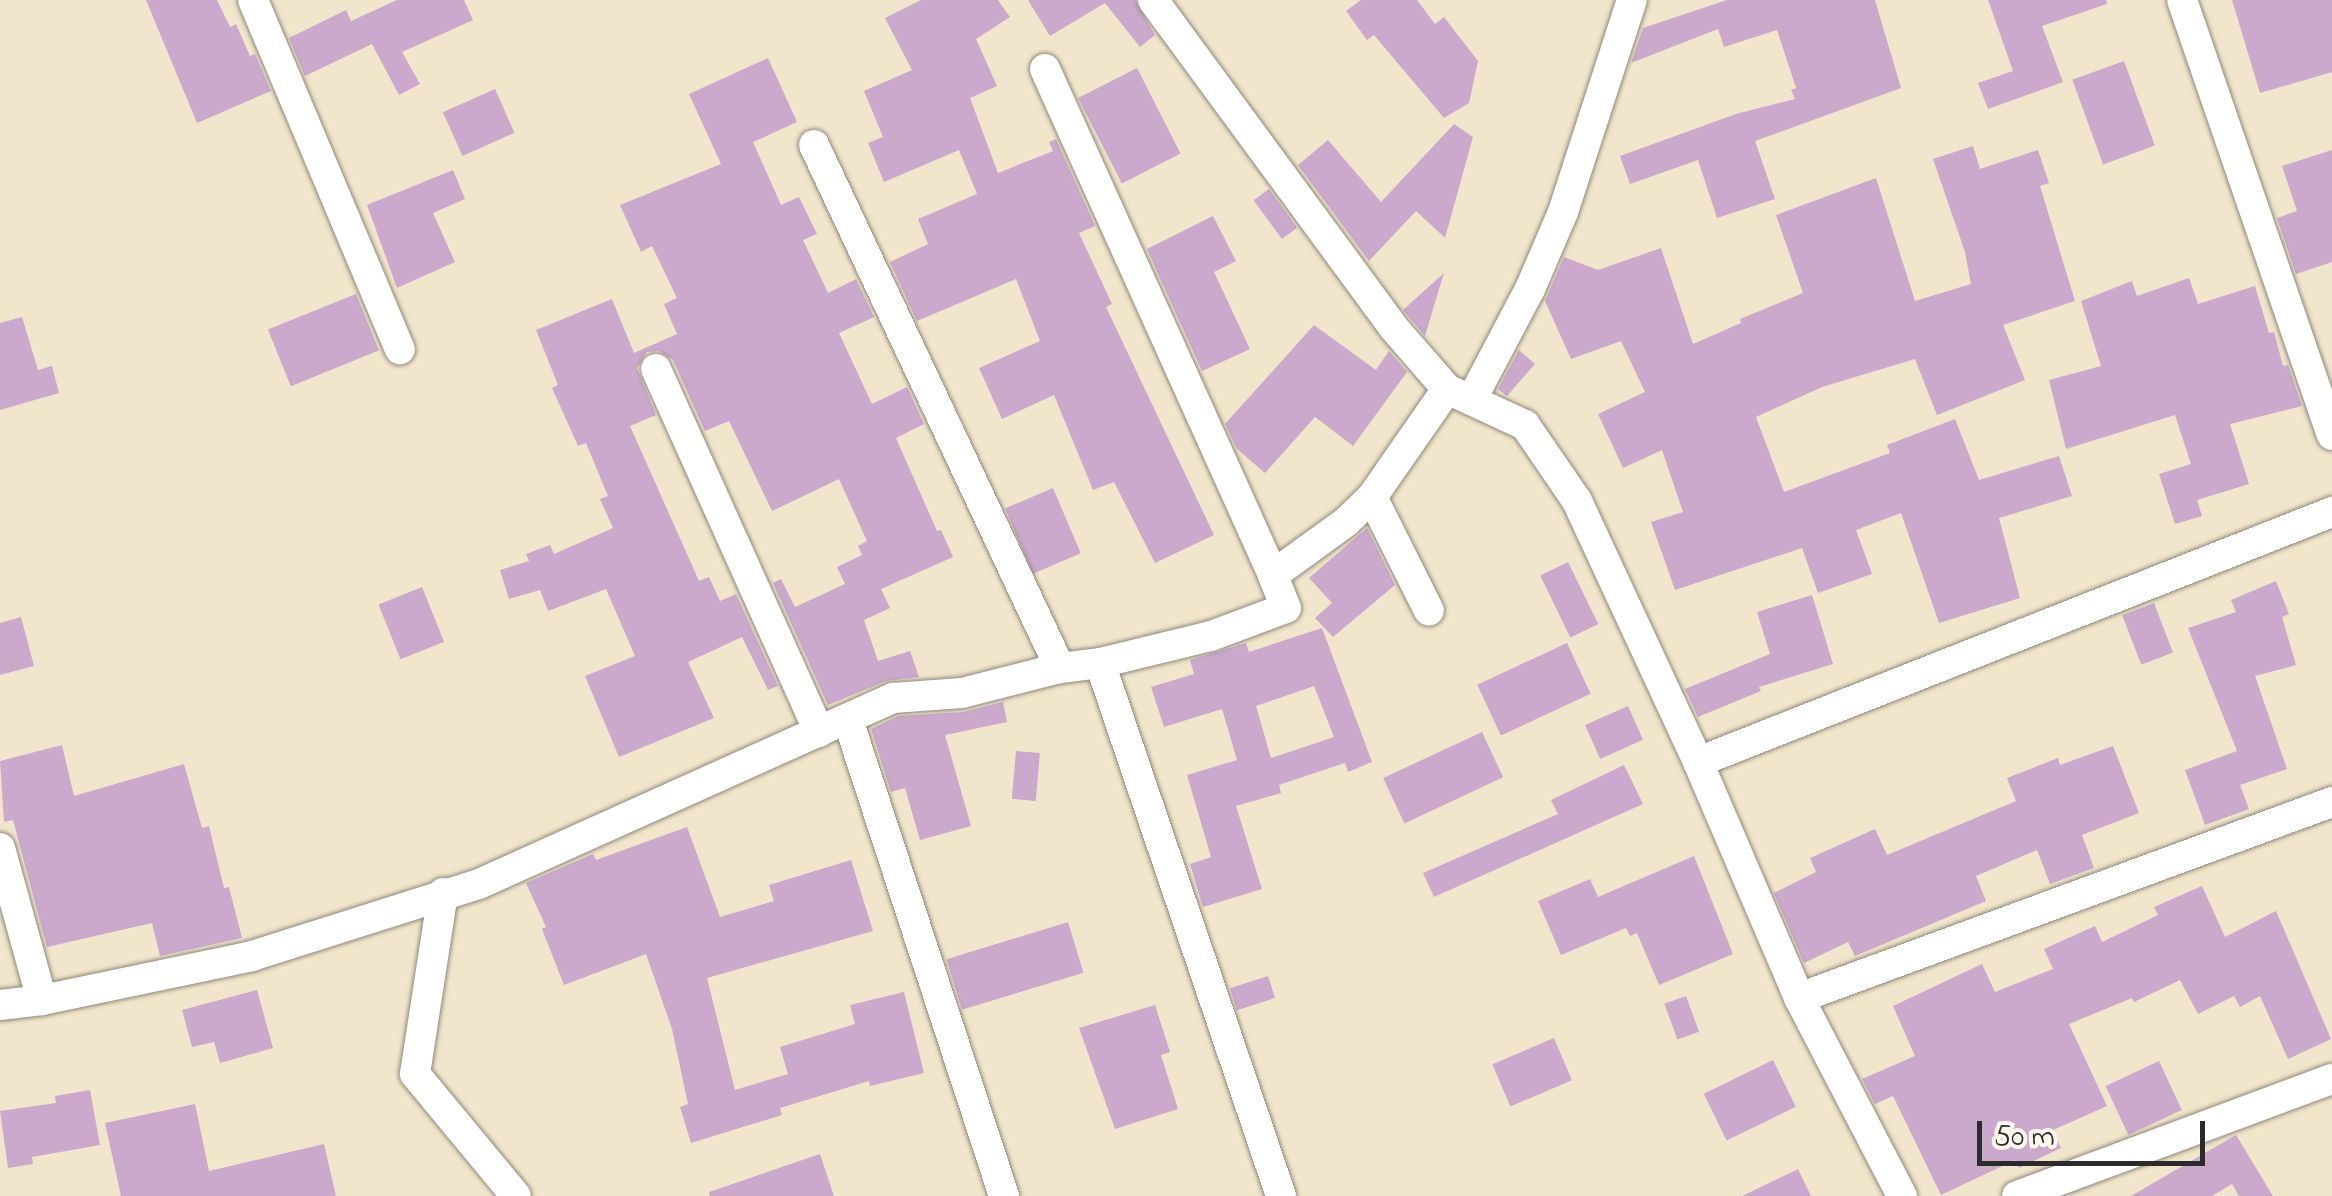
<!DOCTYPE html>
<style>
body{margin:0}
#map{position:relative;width:2332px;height:1196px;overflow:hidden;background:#f1e6cb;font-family:"Indie Flower",sans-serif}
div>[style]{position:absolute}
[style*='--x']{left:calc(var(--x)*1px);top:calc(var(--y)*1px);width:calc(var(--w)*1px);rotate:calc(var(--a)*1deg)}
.building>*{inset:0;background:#caa9cc;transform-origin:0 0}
.roads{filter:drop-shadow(0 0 2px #8e887b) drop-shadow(0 0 2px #8e887b)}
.street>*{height:30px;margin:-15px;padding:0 15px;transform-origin:15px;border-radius:15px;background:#fff}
span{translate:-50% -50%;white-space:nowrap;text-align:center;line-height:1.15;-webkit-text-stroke:9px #fbf7ec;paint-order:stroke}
.scale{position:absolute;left:1977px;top:1121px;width:228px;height:45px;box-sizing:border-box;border:5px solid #2b2b2b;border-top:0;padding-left:12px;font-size:30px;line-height:35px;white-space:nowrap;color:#2b2b2b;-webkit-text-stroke:8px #fbf7ec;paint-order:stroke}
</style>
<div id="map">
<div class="building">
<i style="clip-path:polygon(146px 0,217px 0,230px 27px,236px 24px,250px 56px,255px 54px,271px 91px,197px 123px)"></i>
<i style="clip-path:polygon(397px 0,464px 0,473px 20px,402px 52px,420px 84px,399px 95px,372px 44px,305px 76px,289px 38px,346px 10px,351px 21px)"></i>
<i style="clip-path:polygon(921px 0,998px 0,1010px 17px,976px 39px,997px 86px,970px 98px,998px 173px,1053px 151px,1049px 142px,1056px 139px,1095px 226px,1079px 233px,1112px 304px,1106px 307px,1214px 535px,1155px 563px,1114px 482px,1093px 490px,1054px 395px,1002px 419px,979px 368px,1040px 341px,1016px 279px,917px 321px,890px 262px,928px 244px,918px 219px,977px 194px,959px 150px,884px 182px,868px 143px,883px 137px,864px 91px,912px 70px,885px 18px)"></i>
<i style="clip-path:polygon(1028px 0,1135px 0,1155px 35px,1140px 47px,1105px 3px,1050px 36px)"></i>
<i style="clip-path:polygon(1361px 0,1417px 0,1435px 24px,1444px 17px,1478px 61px,1469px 103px,1444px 118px,1374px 35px,1367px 40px,1346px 11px)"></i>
<i style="clip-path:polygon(1727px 0,1875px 0,1901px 88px,1755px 141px,1775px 199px,1717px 218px,1698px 160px,1630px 184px,1620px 156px,1736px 114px,1795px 99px,1791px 90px,1796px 88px,1777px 30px,1724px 47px,1718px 29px,1631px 63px,1643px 28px)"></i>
<i style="clip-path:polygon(1988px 0,2106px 0,2107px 4px,2042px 26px,2063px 82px,1988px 109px,1978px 83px,2013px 71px)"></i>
<i style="clip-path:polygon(2232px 0,2332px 0,2332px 72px,2260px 93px)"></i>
<i style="clip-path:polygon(768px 58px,797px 122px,753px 142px,781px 205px,799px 197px,817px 234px,803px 240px,828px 293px,856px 279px,874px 317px,839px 333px,872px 404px,907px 387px,924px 424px,896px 438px,937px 531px,941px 530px,953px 557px,881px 589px,890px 608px,864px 620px,878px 661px,910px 651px,919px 677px,886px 681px,828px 705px,773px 583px,781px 579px,795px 607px,845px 584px,837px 567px,862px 555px,858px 546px,867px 541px,839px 479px,772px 511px,729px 421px,705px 431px,673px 360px,659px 351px,647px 352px,637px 368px,656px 415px,630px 426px,699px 581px,709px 577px,720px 601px,736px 594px,778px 686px,768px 690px,742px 637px,688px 662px,714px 718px,619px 757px,585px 676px,635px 656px,606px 589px,548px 611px,540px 590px,509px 599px,500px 570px,529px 561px,526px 554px,550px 545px,554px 554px,613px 528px,600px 499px,608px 496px,586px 443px,578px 446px,552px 388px,558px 385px,536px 330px,612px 299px,634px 353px,677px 334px,664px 304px,677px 298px,652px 246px,641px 252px,620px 205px,721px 164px,689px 94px)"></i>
<i style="left:2124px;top:61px;width:90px;height:55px;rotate:70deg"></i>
<i style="left:1137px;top:68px;width:96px;height:66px;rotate:63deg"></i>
<i style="left:495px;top:89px;width:48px;height:57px;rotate:66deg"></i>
<i style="clip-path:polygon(1454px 124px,1473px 137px,1445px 238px,1416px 211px,1369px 261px,1298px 165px,1328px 140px,1381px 202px)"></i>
<i style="clip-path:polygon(1973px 146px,1980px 169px,2038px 150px,2049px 183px,2040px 186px,2075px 301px,2003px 325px,2025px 380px,1937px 415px,1915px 359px,1822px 387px,1756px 417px,1784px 492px,1890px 453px,1887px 445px,1955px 419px,1979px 480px,2059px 456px,2072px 496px,1999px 518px,2020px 598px,1939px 623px,1901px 513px,1856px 530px,1872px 574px,1818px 593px,1802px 548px,1675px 590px,1651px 522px,1683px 512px,1662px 450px,1623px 468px,1598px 414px,1645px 392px,1621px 341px,1571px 359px,1545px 301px,1564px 257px,1598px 270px,1661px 248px,1693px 344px,1741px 323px,1740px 319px,1803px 293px,1776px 215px,1876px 178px,1915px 301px,1971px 284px,1965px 252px,1933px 159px)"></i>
<i style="clip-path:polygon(2332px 150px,2332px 262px,2296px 274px,2277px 218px,2297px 211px,2282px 166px)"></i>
<i style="clip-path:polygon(453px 170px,465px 199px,433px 213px,455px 262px,397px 288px,367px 205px)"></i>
<i style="left:1269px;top:189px;width:48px;height:19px;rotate:54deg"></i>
<i style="clip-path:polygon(1213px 216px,1236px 261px,1214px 272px,1250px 349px,1202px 371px,1147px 249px)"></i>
<i style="clip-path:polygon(1444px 273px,1439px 289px,1425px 336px,1403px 310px)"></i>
<i style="clip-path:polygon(2189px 278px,2198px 304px,2255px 286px,2269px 333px,2274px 332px,2283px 366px,2288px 365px,2302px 406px,2230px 424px,2249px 484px,2197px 500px,2202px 516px,2175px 524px,2159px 474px,2191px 464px,2175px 415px,2066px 449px,2049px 380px,2101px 366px,2081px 301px,2132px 281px,2137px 296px)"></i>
<i style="left:356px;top:294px;width:61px;height:95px;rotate:68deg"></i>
<i style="clip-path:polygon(22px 317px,38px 370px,52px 366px,59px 393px,0 410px,0 323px)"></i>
<i style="clip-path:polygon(1314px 325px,1376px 370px,1389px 351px,1407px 372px,1353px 446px,1315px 417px,1265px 473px,1237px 449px,1225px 424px)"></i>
<i style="clip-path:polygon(1519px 350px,1535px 364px,1507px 396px,1498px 389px)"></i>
<i style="left:1053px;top:488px;width:71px;height:52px;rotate:67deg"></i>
<i style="clip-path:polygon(1367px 528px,1395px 585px,1333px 637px,1315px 618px,1332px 603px,1309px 578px)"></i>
<i style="left:1568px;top:562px;width:69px;height:31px;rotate:64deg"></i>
<i style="clip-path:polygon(2276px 581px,2289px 614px,2282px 617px,2296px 665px,2255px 676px,2287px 769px,2240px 785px,2249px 809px,2205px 825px,2185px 770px,2237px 751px,2188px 628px,2236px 612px,2231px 600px)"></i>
<i style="left:422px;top:587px;width:59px;height:47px;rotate:68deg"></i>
<i style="clip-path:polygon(1812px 595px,1833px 664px,1759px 687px,1761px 691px,1698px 717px,1685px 689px,1770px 654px,1757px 612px)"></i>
<i style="left:2154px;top:603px;width:53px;height:34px;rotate:69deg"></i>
<i style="clip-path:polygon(21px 617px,34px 666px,0 675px,0 623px)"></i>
<i style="clip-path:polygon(evenodd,1322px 628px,1372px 762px,1348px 772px,1345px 763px,1279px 785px,1281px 793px,1236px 806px,1262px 889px,1203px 907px,1190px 864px,1211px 857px,1187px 775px,1237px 760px,1222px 709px,1164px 727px,1151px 687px,1194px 674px,1190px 660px,1246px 643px,1249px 652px,1322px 628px,1314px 686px,1334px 737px,1271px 758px,1256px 706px,1314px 686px)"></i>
<i style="left:1567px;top:643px;width:56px;height:99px;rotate:65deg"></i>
<i style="clip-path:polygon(1003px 702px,1007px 722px,945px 735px,971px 826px,920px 840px,905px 788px,891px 792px,871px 729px,898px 716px,963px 712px)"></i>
<i style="left:1628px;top:706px;width:37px;height:47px;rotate:66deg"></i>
<i style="left:1482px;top:732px;width:50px;height:109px;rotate:65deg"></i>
<i style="clip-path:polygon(62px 745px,74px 796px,184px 764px,202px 828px,209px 826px,224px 888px,229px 887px,242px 938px,160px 956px,152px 923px,47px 947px,13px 820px,4px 822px,0 761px)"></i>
<i style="clip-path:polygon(2113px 746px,2139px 813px,2082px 835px,2094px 868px,2050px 884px,2037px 850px,1976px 876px,1986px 901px,1855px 956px,1848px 942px,1804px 963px,1774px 893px,1816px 872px,1810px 858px,1875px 829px,1887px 855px,2016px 801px,2007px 778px,2058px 758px,2060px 765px)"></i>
<i style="left:1016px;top:751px;width:24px;height:48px;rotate:5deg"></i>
<i style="clip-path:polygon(1624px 765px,1643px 804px,1434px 897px,1423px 873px,1558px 814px,1551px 800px)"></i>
<i style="clip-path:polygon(687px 827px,720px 917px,774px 901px,769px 885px,851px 860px,873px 931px,707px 978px,735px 1090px,788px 1074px,780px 1047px,855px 1024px,850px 1005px,904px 992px,924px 1073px,870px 1086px,869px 1081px,780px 1108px,782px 1115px,691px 1143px,680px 1107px,688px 1104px,672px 1029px,646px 954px,564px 985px,542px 929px,546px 927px,526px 883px,593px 854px,596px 860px)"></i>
<i style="clip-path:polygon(1694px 856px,1733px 954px,1659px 985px,1637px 933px,1630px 936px,1626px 928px,1561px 955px,1538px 901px,1590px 879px,1598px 897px)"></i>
<i style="clip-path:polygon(2202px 886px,2225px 937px,2276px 911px,2331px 1039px,2288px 1059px,2260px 996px,2240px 1007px,2234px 996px,2198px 1014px,2180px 980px,2134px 1002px,2132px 998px,2069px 1024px,2107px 1106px,2053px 1130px,2061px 1148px,2019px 1168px,2015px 1160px,1941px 1195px,1893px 1096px,1875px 1104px,1862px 1079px,1915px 1056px,1893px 1006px,1982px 964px,1995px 992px,2053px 969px,2044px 949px,2095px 926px,2102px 942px,2158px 915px,2154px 907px)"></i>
<i style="left:1068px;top:922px;width:53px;height:127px;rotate:73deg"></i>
<i style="left:1268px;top:976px;width:23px;height:40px;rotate:72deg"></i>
<i style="clip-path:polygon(257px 990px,273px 1048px,220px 1063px,214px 1042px,192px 1047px,182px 1010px)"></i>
<i style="left:1686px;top:996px;width:38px;height:23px;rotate:70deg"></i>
<i style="clip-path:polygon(1155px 1005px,1170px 1052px,1161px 1055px,1178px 1109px,1115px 1129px,1079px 1028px)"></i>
<i style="left:1554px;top:1038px;width:46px;height:67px;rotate:67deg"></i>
<i style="left:1773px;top:1060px;width:52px;height:77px;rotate:64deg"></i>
<i style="left:2159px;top:1061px;width:54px;height:59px;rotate:65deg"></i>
<i style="clip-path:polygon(90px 1090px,100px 1145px,32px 1157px,33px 1164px,8px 1168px,0 1111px,56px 1103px,55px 1096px)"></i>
<i style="clip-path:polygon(195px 1104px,209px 1171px,324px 1144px,336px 1196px,121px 1196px,105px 1123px)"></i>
<i style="clip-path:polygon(2236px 1135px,2273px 1196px,2239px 1196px,2232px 1184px,2212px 1196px,2131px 1196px)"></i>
<i style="clip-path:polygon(820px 1154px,834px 1196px,710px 1196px,709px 1192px)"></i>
<i style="clip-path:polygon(1798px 1169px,1811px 1196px,1742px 1196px)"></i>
</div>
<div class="roads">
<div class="street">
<i style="--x:253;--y:0;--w:379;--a:67.2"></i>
<i style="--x:1153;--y:0;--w:406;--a:53.7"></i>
<i style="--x:1393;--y:327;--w:82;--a:48.9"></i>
<i style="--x:1447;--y:389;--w:86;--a:24.8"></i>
<i style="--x:1525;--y:425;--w:92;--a:55.6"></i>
<i style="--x:1577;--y:501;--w:288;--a:65.1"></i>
<i style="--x:1698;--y:762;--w:257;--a:66.8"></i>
<i style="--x:1799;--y:998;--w:223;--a:62.5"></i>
<i style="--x:2182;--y:0;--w:460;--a:71"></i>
<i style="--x:1045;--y:69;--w:555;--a:65.74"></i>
<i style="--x:814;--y:145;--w:578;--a:64.81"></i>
<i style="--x:656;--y:369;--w:398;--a:65.8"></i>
<i style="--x:1473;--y:397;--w:122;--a:-62.2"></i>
<i style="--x:1530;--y:289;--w:84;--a:-66.8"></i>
<i style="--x:1563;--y:212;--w:223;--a:-72"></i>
<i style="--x:1372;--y:497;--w:127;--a:63.4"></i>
<i style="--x:1100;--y:663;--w:563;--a:71.24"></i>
<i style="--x:848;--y:720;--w:501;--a:71.85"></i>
<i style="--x:1698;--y:762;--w:682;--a:-21.52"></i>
<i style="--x:0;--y:848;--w:158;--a:74.6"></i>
<i style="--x:443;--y:893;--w:183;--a:98.8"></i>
<i style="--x:415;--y:1074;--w:158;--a:50.4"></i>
<i style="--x:1799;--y:998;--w:568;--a:-20.19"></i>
<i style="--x:0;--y:1005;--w:42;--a:-6.8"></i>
<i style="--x:42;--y:1000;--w:215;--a:-11.8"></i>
<i style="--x:252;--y:956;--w:238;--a:-17.6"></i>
<i style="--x:479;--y:884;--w:454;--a:-24.2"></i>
<i style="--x:893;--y:698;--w:69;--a:-4.1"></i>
<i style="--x:962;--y:693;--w:101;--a:-14.3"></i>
<i style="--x:1060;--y:668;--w:40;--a:-7.1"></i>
<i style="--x:1100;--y:663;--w:114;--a:-13.7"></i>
<i style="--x:1211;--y:636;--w:80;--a:-20.5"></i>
<i style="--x:1286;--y:608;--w:35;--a:-112"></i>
<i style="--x:1273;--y:575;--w:90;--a:-36"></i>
<i style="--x:1346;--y:522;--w:36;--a:-44"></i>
<i style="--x:1372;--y:497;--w:131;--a:-55.2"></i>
<i style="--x:2017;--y:1196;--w:336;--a:-20.4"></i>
</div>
</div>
<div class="scale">50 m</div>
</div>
